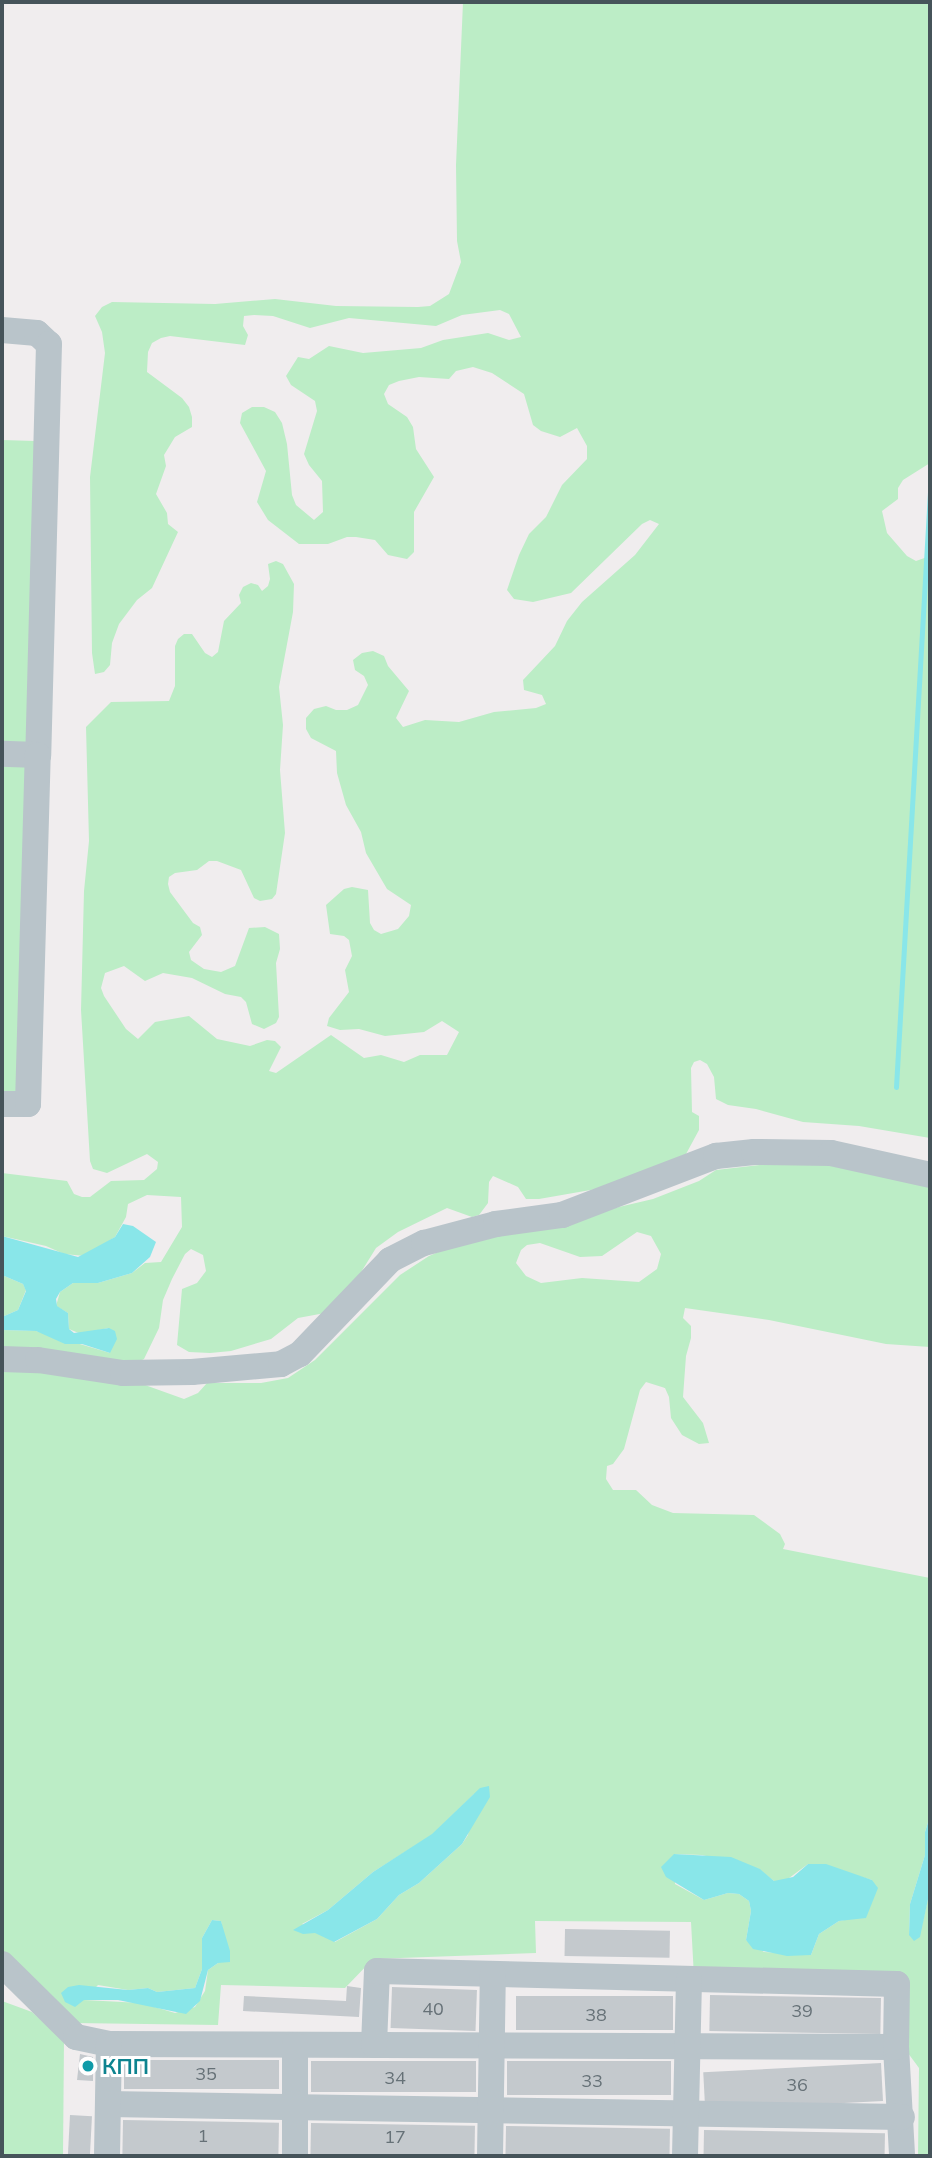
<!DOCTYPE html>
<meta charset="utf-8">
<style>
body{margin:0}
#map{position:relative;width:932px;height:2158px;overflow:hidden;background:#f0edee;font-family:Mulish,sans-serif}
div>[style]{position:absolute}
[style*='--x']{left:calc(var(--x)*1px);top:calc(var(--y)*1px);width:calc(var(--w)*1px);rotate:calc(var(--a)*1deg)}
.green>*{inset:0;background:#bcedc6}
.water>*{inset:0;background:#89e6e9}
.stream>*{height:5px;margin:-2.5px;padding:0 2.5px;transform-origin:2.5px;border-radius:2.5px;background:#89e6e9}
.building>*{inset:0;background:#c4c9cd;transform-origin:0 0}
.minor>*{height:26px;margin:-13px;padding:0 13px;transform-origin:13px;border-radius:13px;background:#b9c4ca}
.dots>*{width:19px;height:19px;translate:-50% -50%;box-sizing:border-box;border:4px solid #fff;border-radius:50%}
span{translate:-50% -50%;white-space:nowrap;text-align:center;line-height:1.15;-webkit-text-stroke:6px #fff;paint-order:stroke}
.number-label{font-size:18px;color:#667177}
.number-label span{-webkit-text-stroke-width:0}
.culture-label{font-size:21px;color:#0d838f;font-weight:700}
.left{translate:0 -50%;text-align:left}
.frame{position:absolute;inset:0;border:4px solid #46545a;pointer-events:none}
</style>
<div id="map">
<div class="green">
<i style="clip-path:polygon(463px 2px,930px 2px,930px 463px,903px 480px,898px 488px,898px 499px,882px 511px,887px 533px,907px 556px,916px 561px,930px 556px,930px 1138px,859px 1126px,803px 1122px,756px 1109px,728px 1105px,716px 1099px,714px 1077px,707px 1064px,700px 1060px,694px 1062px,691px 1068px,692px 1112px,699px 1116px,699px 1130px,686px 1154px,602px 1188px,539px 1199px,526px 1199px,518px 1187px,493px 1176px,489px 1182px,488px 1203px,479px 1215px,472px 1217px,447px 1208px,398px 1232px,376px 1248px,358px 1277px,325px 1313px,298px 1318px,271px 1339px,231px 1351px,210px 1353px,189px 1352px,177px 1345px,182px 1289px,197px 1283px,206px 1271px,203px 1255px,191px 1249px,185px 1254px,172px 1279px,163px 1300px,159px 1328px,144px 1359px,138px 1362px,2px 1351px,2px 1330px,36px 1331px,110px 1353px,108px 1328px,81px 1334px,69px 1329px,68px 1313px,56px 1306px,60px 1292px,73px 1283px,98px 1283px,132px 1273px,145px 1263px,161px 1262px,182px 1227px,181px 1197px,147px 1195px,128px 1204px,126px 1217px,115px 1237px,85px 1256px,64px 1254px,46px 1246px,2px 1236px,2px 1173px,67px 1181px,74px 1194px,82px 1197px,90px 1197px,111px 1181px,144px 1180px,157px 1169px,158px 1162px,147px 1154px,107px 1173px,93px 1169px,90px 1161px,81px 1010px,84px 891px,89px 841px,86px 727px,111px 702px,169px 701px,175px 686px,175px 646px,178px 639px,184px 634px,192px 634px,205px 653px,212px 657px,218px 652px,224px 621px,241px 603px,239px 595px,243px 587px,251px 583px,258px 585px,262px 591px,268px 586px,270px 579px,268px 564px,276px 561px,283px 564px,294px 584px,293px 612px,279px 687px,283px 725px,280px 770px,285px 833px,276px 894px,272px 899px,260px 901px,254px 898px,241px 870px,217px 861px,209px 861px,197px 870px,175px 873px,169px 877px,168px 884px,170px 892px,193px 923px,200px 927px,202px 935px,189px 952px,191px 960px,204px 969px,221px 972px,235px 966px,249px 928px,265px 927px,279px 934px,280px 949px,276px 963px,279px 1017px,276px 1023px,264px 1029px,252px 1024px,246px 1002px,241px 997px,225px 994px,192px 978px,163px 973px,145px 981px,124px 966px,105px 973px,101px 988px,104px 996px,126px 1029px,138px 1039px,155px 1022px,189px 1016px,217px 1039px,250px 1046px,267px 1040px,275px 1041px,281px 1047px,269px 1071px,276px 1073px,331px 1035px,364px 1058px,381px 1055px,404px 1062px,420px 1055px,447px 1055px,459px 1032px,442px 1021px,424px 1032px,385px 1036px,359px 1029px,340px 1030px,327px 1026px,329px 1018px,349px 992px,345px 970px,352px 956px,349px 940px,344px 936px,330px 934px,326px 905px,344px 889px,352px 887px,368px 890px,370px 923px,374px 930px,381px 934px,398px 929px,409px 916px,411px 905px,387px 889px,366px 853px,361px 832px,346px 805px,337px 773px,336px 751px,311px 738px,306px 729px,306px 718px,314px 709px,326px 706px,336px 710px,347px 710px,358px 705px,368px 685px,364px 676px,355px 670px,353px 660px,362px 653px,373px 651px,384px 656px,388px 666px,409px 691px,396px 718px,403px 727px,425px 720px,459px 722px,494px 712px,536px 708px,546px 704px,542px 695px,524px 690px,523px 680px,555px 646px,567px 621px,582px 602px,635px 555px,659px 524px,650px 520px,642px 524px,571px 593px,533px 602px,514px 599px,507px 590px,519px 555px,529px 534px,546px 517px,562px 485px,587px 459px,587px 446px,577px 428px,560px 437px,541px 431px,533px 425px,524px 394px,492px 373px,473px 367px,456px 371px,449px 379px,419px 377px,399px 381px,389px 385px,384px 394px,388px 404px,407px 417px,413px 427px,416px 449px,434px 477px,414px 512px,414px 552px,407px 559px,388px 555px,375px 540px,356px 537px,347px 537px,328px 544px,299px 544px,268px 520px,257px 502px,266px 471px,240px 423px,242px 413px,252px 407px,264px 407px,275px 412px,282px 423px,287px 444px,292px 495px,296px 505px,314px 520px,323px 512px,322px 481px,309px 465px,304px 454px,317px 411px,315px 401px,291px 385px,286px 376px,298px 357px,309px 359px,329px 346px,363px 353px,421px 348px,443px 340px,488px 333px,509px 340px,521px 337px,509px 314px,500px 310px,462px 315px,436px 326px,349px 318px,310px 328px,273px 316px,254px 315px,244px 316px,243px 326px,248px 335px,245px 345px,170px 336px,161px 338px,152px 343px,148px 352px,147px 372px,182px 398px,189px 407px,192px 417px,192px 427px,175px 437px,164px 455px,166px 466px,156px 494px,167px 513px,168px 524px,178px 532px,152px 588px,137px 600px,119px 624px,112px 643px,110px 665px,104px 672px,95px 674px,92px 653px,90px 477px,105px 353px,102px 332px,95px 316px,102px 307px,112px 302px,215px 304px,275px 299px,336px 306px,418px 307px,430px 306px,449px 294px,461px 262px,457px 241px,456px 165px)"></i>
<i style="clip-path:polygon(2px 440px,35px 441px,28px 745px,2px 745px)"></i>
<i style="clip-path:polygon(2px 760px,29px 760px,22px 1098px,2px 1098px)"></i>
<i style="clip-path:polygon(evenodd,769px 1164px,828px 1165px,930px 1187px,930px 1347px,886px 1344px,769px 1320px,685px 1308px,683px 1318px,691px 1326px,691px 1338px,686px 1356px,683px 1397px,703px 1423px,709px 1443px,699px 1444px,682px 1435px,671px 1418px,669px 1397px,665px 1388px,646px 1382px,640px 1390px,624px 1449px,613px 1464px,607px 1466px,606px 1479px,613px 1490px,636px 1490px,652px 1505px,673px 1513px,754px 1515px,780px 1534px,785px 1544px,783px 1549px,930px 1578px,930px 1816px,925px 1832px,925px 1855px,910px 1904px,909px 1934px,914px 1940px,922px 1925px,930px 1890px,930px 2156px,918px 2156px,919px 2068px,905px 2049px,908px 1977px,694px 1977px,691px 1922px,535px 1921px,536px 1953px,373px 1959px,345px 1988px,221px 1985px,218px 2025px,73px 2023px,2px 1951px,2px 1367px,145px 1385px,184px 1399px,198px 1393px,207px 1383px,261px 1383px,288px 1378px,315px 1360px,400px 1275px,429px 1256px,452px 1246px,653px 1199px,699px 1181px,716px 1170px,769px 1164px,637px 1232px,651px 1236px,661px 1254px,657px 1269px,639px 1282px,582px 1278px,541px 1283px,526px 1276px,516px 1263px,521px 1250px,527px 1245px,540px 1243px,580px 1257px,602px 1256px,637px 1232px,769px 1164px,474px 1794px,468px 1835px,462px 1844px,419px 1883px,399px 1895px,377px 1919px,335px 1942px,302px 1924px,328px 1910px,373px 1872px,432px 1835px,474px 1794px,769px 1164px,674px 1854px,702px 1855px,759px 1869px,774px 1881px,785px 1881px,808px 1864px,817px 1864px,872px 1880px,855px 1918px,839px 1921px,819px 1934px,811px 1955px,764px 1952px,746px 1940px,751px 1911px,749px 1901px,739px 1894px,728px 1893px,704px 1900px,675px 1884px,674px 1854px,769px 1164px,212px 1920px,221px 1921px,223px 1931px,218px 1963px,208px 1970px,205px 1991px,195px 2007px,175px 2013px,141px 2003px,84px 2000px,98px 1985px,128px 1990px,148px 1988px,157px 1992px,195px 1988px,202px 1969px,202px 1938px,212px 1920px)"></i>
<i style="clip-path:polygon(2px 1275px,23px 1284px,26px 1290px,18px 1310px,2px 1317px)"></i>
<i style="clip-path:polygon(2px 2001px,32px 2012px,64px 2041px,63px 2156px,2px 2156px)"></i>
</div>
<div class="water">
<i style="clip-path:polygon(123px 1224px,133px 1226px,156px 1242px,150px 1257px,132px 1273px,98px 1283px,73px 1283px,60px 1292px,56px 1299px,57px 1306px,68px 1313px,69px 1329px,74px 1333px,109px 1328px,115px 1331px,117px 1339px,110px 1353px,82px 1344px,65px 1344px,36px 1331px,2px 1330px,2px 1317px,18px 1310px,26px 1291px,23px 1284px,2px 1275px,2px 1236px,78px 1257px,115px 1237px)"></i>
<i style="clip-path:polygon(489px 1786px,490px 1797px,462px 1844px,419px 1883px,399px 1895px,377px 1919px,334px 1942px,315px 1933px,303px 1934px,293px 1930px,328px 1910px,373px 1872px,432px 1834px,480px 1788px)"></i>
<i style="clip-path:polygon(930px 1816px,930px 1890px,920px 1937px,914px 1941px,909px 1935px,910px 1904px,925px 1855px,925px 1832px)"></i>
<i style="clip-path:polygon(674px 1854px,731px 1857px,760px 1869px,774px 1881px,793px 1877px,808px 1864px,826px 1864px,872px 1880px,878px 1888px,866px 1918px,839px 1921px,819px 1934px,811px 1955px,787px 1956px,753px 1949px,746px 1940px,751px 1911px,749px 1901px,739px 1894px,728px 1893px,704px 1900px,666px 1877px,661px 1867px)"></i>
<i style="clip-path:polygon(212px 1920px,221px 1921px,230px 1951px,230px 1962px,218px 1963px,208px 1970px,200px 2001px,186px 2014px,118px 2000px,84px 2000px,75px 2007px,65px 2002px,61px 1993px,68px 1987px,79px 1985px,128px 1990px,148px 1988px,157px 1992px,195px 1988px,202px 1969px,202px 1938px)"></i>
</div>
<div class="stream">
<i style="--x:896;--y:1087;--w:597;--a:-86.73"></i>
</div>
<div class="building">
<i style="left:565px;top:1929px;width:105px;height:27px;rotate:1deg"></i>
<i style="clip-path:polygon(347px 1986px,361px 1988px,359px 2017px,243px 2011px,244px 1996px,346px 2001px)"></i>
<i style="left:392px;top:1987px;width:85px;height:41px;rotate:2deg"></i>
<i style="left:710px;top:1995px;width:171px;height:36px;rotate:1deg"></i>
<i style="left:516px;top:1996px;width:157px;height:34px"></i>
<i style="clip-path:polygon(80px 2054px,93px 2057px,93px 2081px,77px 2080px)"></i>
<i style="left:124px;top:2060px;width:155px;height:29px"></i>
<i style="left:311px;top:2061px;width:165px;height:31px"></i>
<i style="left:507px;top:2061px;width:164px;height:34px"></i>
<i style="left:881px;top:2063px;width:38px;height:178px;rotate:87deg"></i>
<i style="left:70px;top:2115px;width:22px;height:41px;rotate:3deg"></i>
<i style="left:123px;top:2120px;width:156px;height:36px;rotate:1deg"></i>
<i style="left:311px;top:2123px;width:164px;height:33px;rotate:1deg"></i>
<i style="left:506px;top:2126px;width:164px;height:30px;rotate:1deg"></i>
<i style="left:704px;top:2130px;width:181px;height:26px;rotate:1deg"></i>
</div>
<div class="minor">
<i style="--x:2;--y:330;--w:35;--a:5"></i>
<i style="--x:37;--y:333;--w:16;--a:43"></i>
<i style="--x:49;--y:344;--w:411;--a:91.5"></i>
<i style="--x:38;--y:755;--w:36;--a:-178"></i>
<i style="--x:2;--y:1104;--w:26;--a:0"></i>
<i style="--x:28;--y:1104;--w:349;--a:-88.4"></i>
<i style="--x:2;--y:1359;--w:36;--a:2"></i>
<i style="--x:38;--y:1360;--w:86;--a:8.7"></i>
<i style="--x:123;--y:1373;--w:69;--a:-0.8"></i>
<i style="--x:192;--y:1372;--w:89;--a:-5.1"></i>
<i style="--x:281;--y:1364;--w:21;--a:-28"></i>
<i style="--x:300;--y:1354;--w:130;--a:-46.2"></i>
<i style="--x:390;--y:1260;--w:38;--a:-27"></i>
<i style="--x:424;--y:1243;--w:74;--a:-14.8"></i>
<i style="--x:496;--y:1224;--w:67;--a:-7.8"></i>
<i style="--x:562;--y:1215;--w:165;--a:-21"></i>
<i style="--x:716;--y:1156;--w:38;--a:-6"></i>
<i style="--x:754;--y:1152;--w:77;--a:0.7"></i>
<i style="--x:831;--y:1153;--w:101;--a:12.5"></i>
<i style="--x:2;--y:1964;--w:104;--a:44.6"></i>
<i style="--x:76;--y:2037;--w:34;--a:12"></i>
<i style="--x:109;--y:2044;--w:787;--a:0.22"></i>
<i style="--x:896;--y:2047;--w:109;--a:86.8"></i>
<i style="--x:374;--y:2045;--w:74;--a:-87.7"></i>
<i style="--x:377;--y:1971;--w:520;--a:1.43"></i>
<i style="--x:897;--y:1984;--w:63;--a:90.9"></i>
<i style="--x:108;--y:2104;--w:794;--a:0.94"></i>
<i style="--x:107;--y:2156;--w:112;--a:-89"></i>
<i style="--x:295;--y:2156;--w:111;--a:-90"></i>
<i style="--x:490;--y:2156;--w:182;--a:-89.1"></i>
<i style="--x:685;--y:2156;--w:177;--a:-88.7"></i>
</div>
<div class="dots">
<i style="left:88px;top:2066px;background:#0f9aa8"></i>
</div>
<div class="number-label">
<span style="left:433px;top:2009px">40</span>
<span style="left:802px;top:2011px">39</span>
<span style="left:596px;top:2015px">38</span>
<span style="left:206px;top:2074px">35</span>
<span style="left:395px;top:2078px">34</span>
<span style="left:592px;top:2081px">33</span>
<span style="left:797px;top:2085px">36</span>
<span style="left:203px;top:2136px">1</span>
<span style="left:395px;top:2137px">17</span>
</div>
<div class="culture-label">
<span class="left" style="left:102px;top:2066px">КПП</span>
</div>
<div class="frame"></div>
</div>
